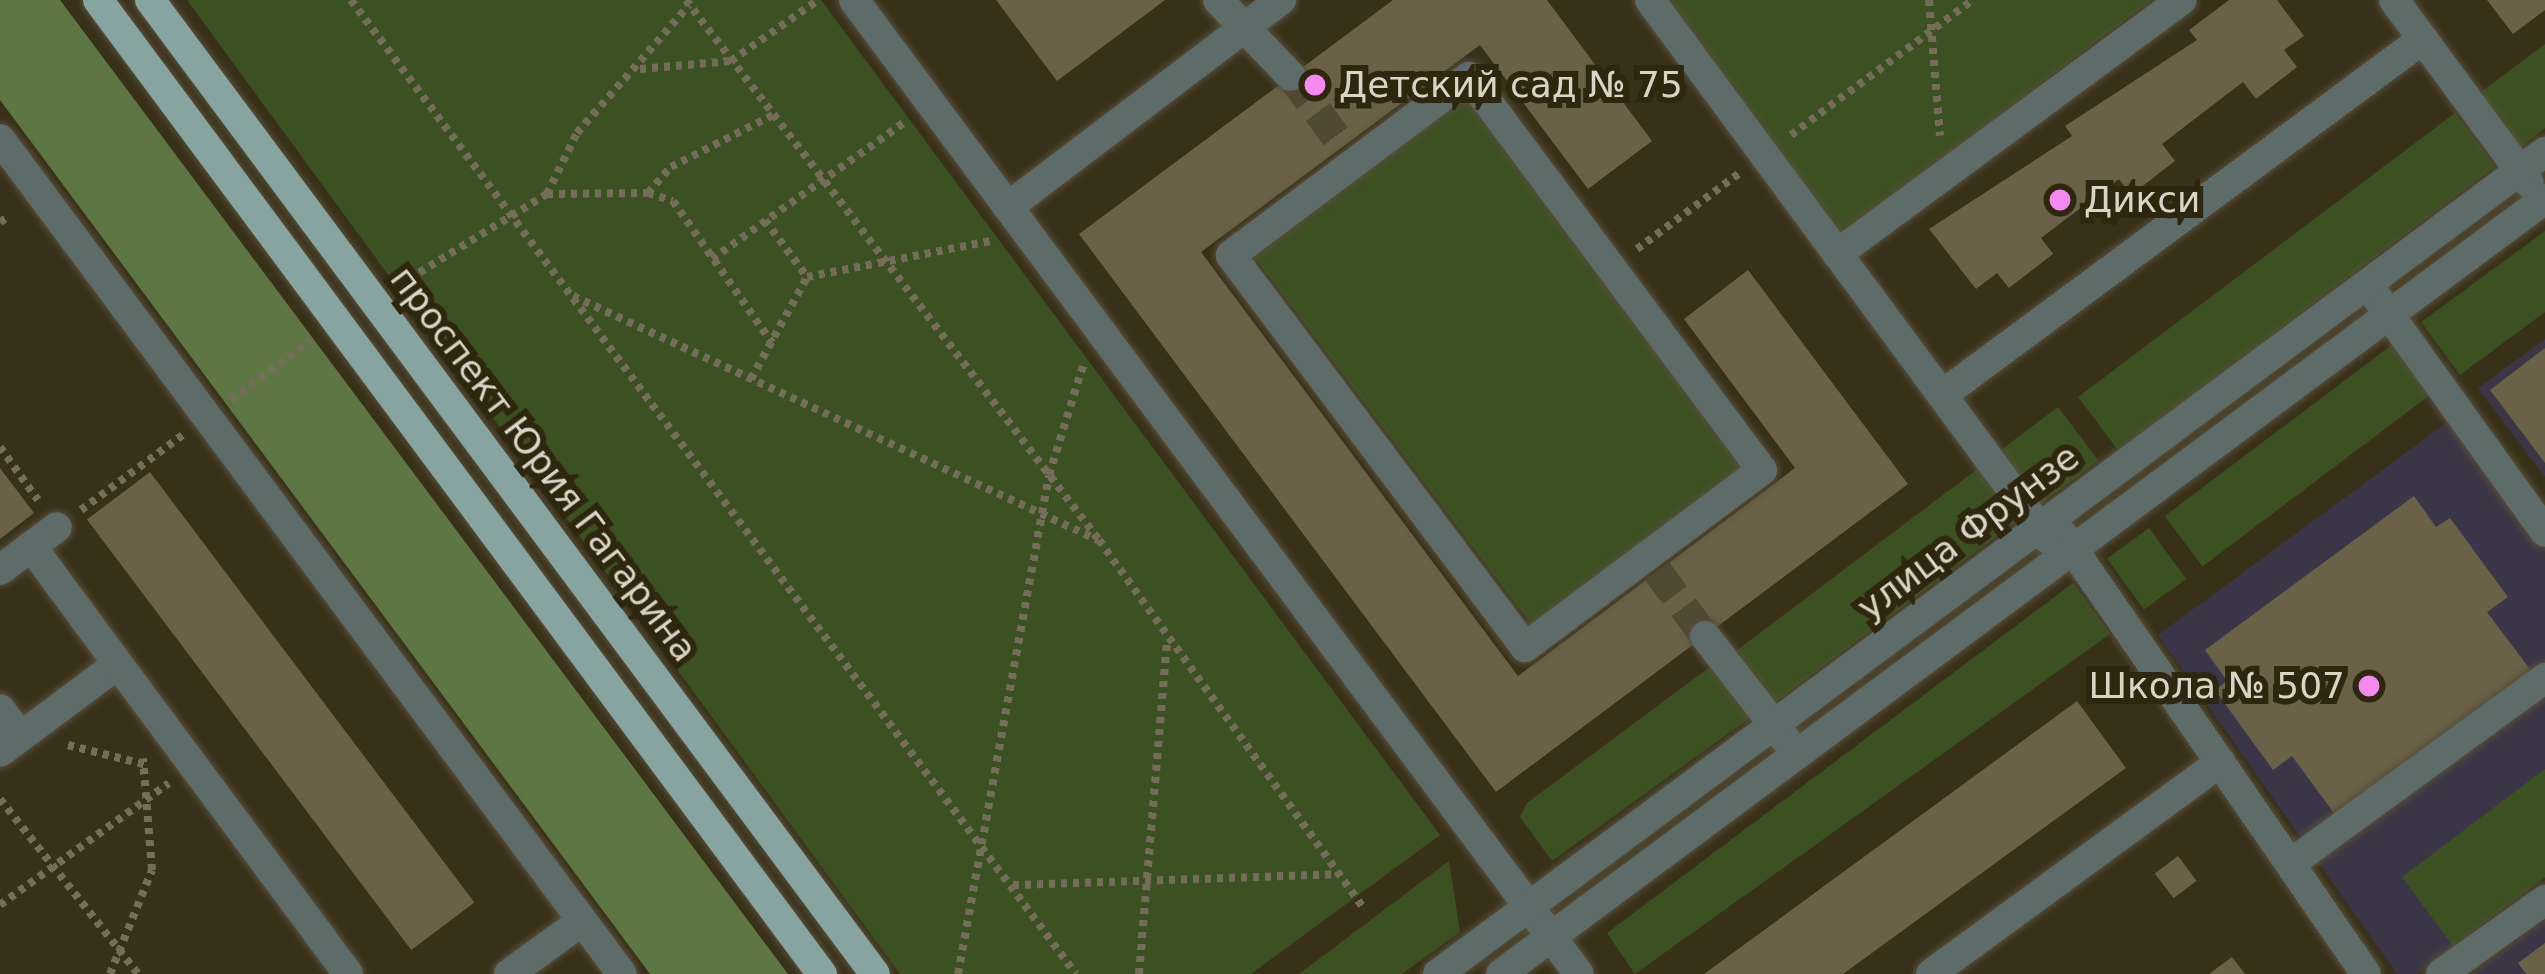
<!DOCTYPE html>
<meta charset="utf-8">
<style>
body{margin:0}
#map{position:relative;width:2545px;height:974px;overflow:hidden;background:#39301a;font-family:"DejaVu Sans",sans-serif}
div>[style]{position:absolute}
[style*='--x']{left:calc(var(--x)*1px);top:calc(var(--y)*1px);width:calc(var(--w)*1px);rotate:calc(var(--a)*1deg)}
.commercial>*{inset:0;background:#3c3546}
.education>*{inset:0;background:#3b3647}
.green>*{inset:0;background:#3c5122;transform-origin:0 0}
.forest>*{inset:0;background:#5e7643}
.building>*{inset:0;background:#6a6148;transform-origin:0 0}
.minor-tunnel>*{height:30px;margin-top:-15px;transform-origin:0;background:repeating-linear-gradient(90deg,#514934 0 30px,transparent 0 45px)}
.path>*{height:8px;margin-top:-4px;transform-origin:0;background:repeating-linear-gradient(90deg,#756d5a 0 6px,transparent 0 12px)}
.roads{filter:drop-shadow(0 0 3px #564e39) drop-shadow(0 0 3px #564e39)}
.minor>*{height:30px;margin:-15px;padding:0 15px;transform-origin:15px;border-radius:15px;background:#5d6b69}
.major>*{height:30px;margin:-15px;padding:0 15px;transform-origin:15px;border-radius:15px;background:#87a4a0}
.dots>*{width:33px;height:33px;translate:-50% -50%;box-sizing:border-box;border:6px solid #2f2610;border-radius:50%}
span{translate:-50% -50%;white-space:nowrap;text-align:center;line-height:1.15;-webkit-text-stroke:12px #2f2610;paint-order:stroke}
.poi-label{font-size:36px;color:#d9d4c6}
.left{translate:0 -50%;text-align:left}
.right{translate:-100% -50%;text-align:right}
.street-label{font-size:36px;color:#d9d4c6}
</style>
<div id="map">
<div class="commercial">
<i style="clip-path:polygon(2545px 339px,2545px 477px,2478px 388px)"></i>
<i style="clip-path:polygon(2545px 920px,2545px 974px,2472px 974px)"></i>
</div>
<div class="education">
<i style="clip-path:polygon(2449px 421px,2545px 549px,2545px 878px,2417px 974px,2397px 974px,2158px 635px)"></i>
</div>
<div class="green">
<i style="clip-path:polygon(187px 0,821px 0,1440px 835px,1251px 974px,900px 974px)"></i>
<i style="clip-path:polygon(1666px 0,2152px 0,1841px 234px)"></i>
<i style="clip-path:polygon(2545px 44px,2545px 128px,2518px 149px,2477px 95px)"></i>
<i style="left:1467px;top:97px;width:464px;height:266px;rotate:53deg"></i>
<i style="left:2455px;top:113px;width:67px;height:472px;rotate:53deg"></i>
<i style="clip-path:polygon(2545px 231px,2545px 312px,2460px 375px,2421px 322px)"></i>
<i style="left:2393px;top:344px;width:63px;height:286px;rotate:53deg"></i>
<i style="left:2058px;top:407px;width:67px;height:71px;rotate:53deg"></i>
<i style="left:1980px;top:467px;width:65px;height:306px;rotate:53deg"></i>
<i style="left:2149px;top:528px;width:63px;height:52px;rotate:54deg"></i>
<i style="clip-path:polygon(2073px 583px,2110px 634px,1635px 974px,1607px 933px)"></i>
<i style="clip-path:polygon(1711px 666px,1751px 717px,1552px 861px,1520px 817px,1527px 803px)"></i>
<i style="clip-path:polygon(2545px 769px,2545px 877px,2453px 946px,2402px 877px)"></i>
<i style="clip-path:polygon(1449px 861px,1460px 932px,1402px 974px,1299px 974px)"></i>
</div>
<div class="forest">
<i style="clip-path:polygon(0 0,60px 0,788px 974px,650px 974px,0 100px)"></i>
</div>
<div class="building">
<i style="clip-path:polygon(996px 0,1165px 0,1057px 81px)"></i>
<i style="clip-path:polygon(1393px 0,1547px 0,1652px 141px,1588px 189px,1480px 45px,1201px 252px,1518px 676px,1795px 468px,1684px 319px,1748px 270px,1908px 484px,1496px 792px,1079px 234px)"></i>
<i style="clip-path:polygon(2229px 0,2277px 0,2304px 36px,2284px 50px,2297px 67px,2256px 99px,2243px 82px,2162px 144px,2175px 161px,2131px 195px,2119px 179px,2041px 238px,2053px 254px,2009px 288px,1997px 273px,1976px 289px,1929px 229px,2072px 136px,2065px 126px,2197px 40px,2189px 30px)"></i>
<i style="clip-path:polygon(2487px 0,2545px 0,2545px 10px,2513px 34px)"></i>
<i style="clip-path:polygon(2545px 348px,2545px 463px,2490px 390px)"></i>
<i style="clip-path:polygon(0 468px,34px 513px,0 539px)"></i>
<i style="left:150px;top:472px;width:539px;height:79px;rotate:53deg"></i>
<i style="clip-path:polygon(2414px 496px,2436px 527px,2450px 518px,2508px 597px,2487px 612px,2535px 676px,2339px 820px,2292px 756px,2273px 770px,2215px 690px,2227px 681px,2205px 650px)"></i>
<i style="clip-path:polygon(2077px 701px,2126px 768px,1843px 974px,1704px 974px)"></i>
<i style="left:2178px;top:856px;width:31px;height:29px;rotate:53deg"></i>
<i style="clip-path:polygon(2545px 943px,2545px 974px,2526px 974px,2518px 963px)"></i>
<i style="clip-path:polygon(2232px 957px,2245px 974px,2209px 974px)"></i>
</div>
<div class="minor-tunnel">
<i style="--x:1291;--y:76;--w:87;--a:53.4"></i>
<i style="--x:1657;--y:571;--w:81;--a:53.6"></i>
</div>
<div class="path">
<i style="--x:351;--y:0;--w:1214;--a:53.34"></i>
<i style="--x:686;--y:0;--w:680;--a:52.59"></i>
<i style="--x:1099;--y:540;--w:454;--a:54.3"></i>
<i style="--x:1929;--y:0;--w:136;--a:85.4"></i>
<i style="--x:640;--y:69;--w:91;--a:-5"></i>
<i style="--x:731;--y:61;--w:106;--a:-35"></i>
<i style="--x:1791;--y:135;--w:227;--a:-36.6"></i>
<i style="--x:648;--y:193;--w:26;--a:18"></i>
<i style="--x:673;--y:201;--w:173;--a:55.1"></i>
<i style="--x:547;--y:194;--w:101;--a:-0.6"></i>
<i style="--x:648;--y:193;--w:35;--a:-49"></i>
<i style="--x:671;--y:167;--w:117;--a:-27"></i>
<i style="--x:765;--y:220;--w:71;--a:53.6"></i>
<i style="--x:807;--y:277;--w:187;--a:-11.1"></i>
<i style="--x:0;--y:222;--w:6;--a:-31"></i>
<i style="--x:1637;--y:249;--w:129;--a:-36.5"></i>
<i style="--x:712;--y:259;--w:238;--a:-35.4"></i>
<i style="--x:399;--y:285;--w:174;--a:-31.6"></i>
<i style="--x:547;--y:194;--w:68;--a:-63.8"></i>
<i style="--x:577;--y:133;--w:170;--a:-48.8"></i>
<i style="--x:573;--y:296;--w:579;--a:24.93"></i>
<i style="--x:751;--y:379;--w:116;--a:-61.2"></i>
<i style="--x:231;--y:400;--w:99;--a:-36.8"></i>
<i style="--x:0;--y:447;--w:65;--a:54.4"></i>
<i style="--x:81;--y:510;--w:128;--a:-36.4"></i>
<i style="--x:68;--y:745;--w:81;--a:14.2"></i>
<i style="--x:0;--y:799;--w:223;--a:51.7"></i>
<i style="--x:1013;--y:885;--w:326;--a:-1.9"></i>
<i style="--x:0;--y:905;--w:208;--a:-35.8"></i>
<i style="--x:110;--y:974;--w:112;--a:-68"></i>
<i style="--x:152;--y:870;--w:112;--a:-94.6"></i>
<i style="--x:958;--y:974;--w:507;--a:-79.66"></i>
<i style="--x:1049;--y:475;--w:114;--a:-72.7"></i>
<i style="--x:1139;--y:974;--w:336;--a:-85.2"></i>
</div>
<div class="roads">
<div class="minor">
<i style="--x:854;--y:0;--w:1214;--a:53.34"></i>
<i style="--x:1218;--y:0;--w:105;--a:46.2"></i>
<i style="--x:1650;--y:0;--w:671;--a:53.54"></i>
<i style="--x:2394;--y:0;--w:227;--a:53.6"></i>
<i style="--x:1469;--y:77;--w:490;--a:53.3"></i>
<i style="--x:1762;--y:470;--w:296;--a:143.2"></i>
<i style="--x:1525;--y:647;--w:490;--a:-126.9"></i>
<i style="--x:1231;--y:255;--w:297;--a:-36.8"></i>
<i style="--x:0;--y:139;--w:1041;--a:53.32"></i>
<i style="--x:1008;--y:207;--w:343;--a:-37.2"></i>
<i style="--x:1837;--y:254;--w:428;--a:-36.4"></i>
<i style="--x:2377;--y:298;--w:288;--a:54.3"></i>
<i style="--x:1942;--y:395;--w:598;--a:-36.51"></i>
<i style="--x:2063;--y:535;--w:533;--a:55.39"></i>
<i style="--x:31;--y:546;--w:147;--a:53.6"></i>
<i style="--x:0;--y:570;--w:71;--a:-37"></i>
<i style="--x:1705;--y:636;--w:132;--a:52.1"></i>
<i style="--x:0;--y:709;--w:34;--a:53"></i>
<i style="--x:0;--y:752;--w:147;--a:-36.7"></i>
<i style="--x:118;--y:664;--w:386;--a:53.4"></i>
<i style="--x:2290;--y:864;--w:316;--a:-36.1"></i>
<i style="--x:509;--y:974;--w:90;--a:-36"></i>
<i style="--x:1438;--y:974;--w:1379;--a:-36.6"></i>
<i style="--x:1501;--y:974;--w:1300;--a:-36.59"></i>
<i style="--x:1931;--y:974;--w:359;--a:-36.2"></i>
<i style="--x:2441;--y:974;--w:128;--a:-35.4"></i>
</div>
<div class="major">
<i style="--x:98;--y:0;--w:1214;--a:53.38"></i>
<i style="--x:150;--y:0;--w:1214;--a:53.34"></i>
</div>
</div>
<div class="dots">
<i style="left:1315px;top:85px;background:#f489f0"></i>
<i style="left:2060px;top:200px;background:#f489f0"></i>
<i style="left:2369px;top:686px;background:#f489f0"></i>
</div>
<div class="poi-label">
<span class="left" style="left:1339px;top:85px">Детский сад № 75</span>
<span class="left" style="left:2084px;top:200px">Дикси</span>
<span class="right" style="left:2345px;top:686px">Школа № 507</span>
</div>
<div class="street-label">
<span style="left:544px;top:464px;rotate:53deg">проспект Юрия Гагарина</span>
<span style="left:1968px;top:532px;rotate:-37deg">улица Фрунзе</span>
</div>
</div>
